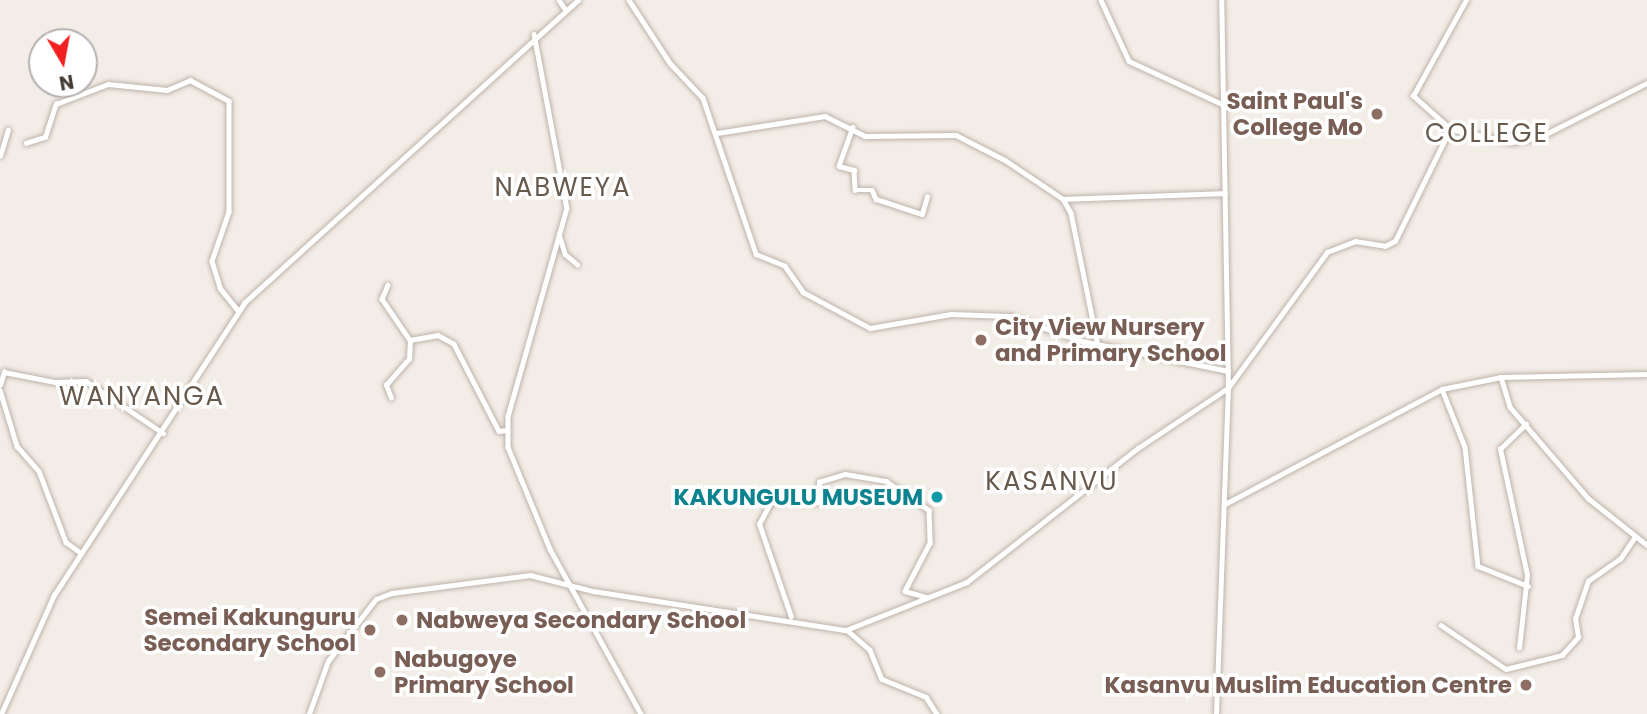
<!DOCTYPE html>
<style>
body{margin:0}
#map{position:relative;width:1647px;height:714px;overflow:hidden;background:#f3ede7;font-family:Poppins,sans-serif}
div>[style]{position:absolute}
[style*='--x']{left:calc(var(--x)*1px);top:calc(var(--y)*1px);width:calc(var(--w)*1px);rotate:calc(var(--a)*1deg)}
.roads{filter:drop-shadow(0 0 2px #beb3a9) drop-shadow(0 0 2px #beb3a9)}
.minor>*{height:4.5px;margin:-2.25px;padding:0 2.25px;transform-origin:2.25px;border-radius:2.25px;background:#fff}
.dots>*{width:19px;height:19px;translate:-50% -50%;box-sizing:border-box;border:4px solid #fff;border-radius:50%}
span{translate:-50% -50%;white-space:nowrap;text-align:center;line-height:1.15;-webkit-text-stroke:7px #fff;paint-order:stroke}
.education-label{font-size:23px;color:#785e54;font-weight:700}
.right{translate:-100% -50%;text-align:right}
.left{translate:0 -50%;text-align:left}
.culture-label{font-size:23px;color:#0d838f;font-weight:700}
.quarter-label{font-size:26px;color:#68594d;letter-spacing:2px}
.north{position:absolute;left:28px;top:28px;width:70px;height:70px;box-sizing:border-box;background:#fff;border:2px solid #b5b1af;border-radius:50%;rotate:170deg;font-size:19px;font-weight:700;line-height:28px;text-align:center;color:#453d36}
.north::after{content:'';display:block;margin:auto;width:24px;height:32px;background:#f31e1f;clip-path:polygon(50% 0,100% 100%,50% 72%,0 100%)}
</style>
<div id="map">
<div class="roads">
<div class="minor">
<i style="--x:559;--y:0;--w:11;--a:56"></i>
<i style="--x:629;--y:0;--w:75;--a:56.9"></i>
<i style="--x:670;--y:63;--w:48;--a:46.7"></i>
<i style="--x:703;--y:98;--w:165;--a:71.2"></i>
<i style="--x:756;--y:254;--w:31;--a:22"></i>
<i style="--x:785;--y:266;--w:32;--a:55"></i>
<i style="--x:803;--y:292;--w:76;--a:28.2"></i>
<i style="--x:870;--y:328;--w:82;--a:-9.8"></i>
<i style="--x:951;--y:314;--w:59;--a:1.9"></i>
<i style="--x:1010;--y:316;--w:76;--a:19.1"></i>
<i style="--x:1082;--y:341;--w:149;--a:11.6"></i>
<i style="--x:1101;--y:0;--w:67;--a:65.3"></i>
<i style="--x:1129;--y:61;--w:102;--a:24.8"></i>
<i style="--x:534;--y:34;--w:177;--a:79.3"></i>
<i style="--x:567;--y:208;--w:216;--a:105.8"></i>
<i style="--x:508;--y:416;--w:31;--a:90"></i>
<i style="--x:508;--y:447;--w:110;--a:67.6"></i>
<i style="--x:550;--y:549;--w:188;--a:61.1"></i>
<i style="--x:853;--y:127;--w:41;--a:109.7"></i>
<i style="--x:839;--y:166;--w:16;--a:15"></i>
<i style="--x:854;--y:170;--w:20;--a:87"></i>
<i style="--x:855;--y:190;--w:17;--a:0"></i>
<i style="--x:872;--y:190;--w:10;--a:66"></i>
<i style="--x:876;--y:199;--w:48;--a:18.1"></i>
<i style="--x:922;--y:214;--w:18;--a:-74"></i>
<i style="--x:1450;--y:129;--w:63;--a:11.8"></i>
<i style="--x:1512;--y:142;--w:28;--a:-10"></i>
<i style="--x:1540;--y:137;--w:120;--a:-26.8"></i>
<i style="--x:717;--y:133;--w:109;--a:-8.9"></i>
<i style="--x:825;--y:116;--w:45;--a:26.6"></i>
<i style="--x:865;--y:136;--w:91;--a:-0.6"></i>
<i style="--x:956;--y:135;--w:55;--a:27"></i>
<i style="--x:1005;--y:160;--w:70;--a:33.9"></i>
<i style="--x:1063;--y:199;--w:16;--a:60"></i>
<i style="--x:1071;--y:213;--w:131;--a:78.5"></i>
<i style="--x:26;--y:143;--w:20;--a:-18"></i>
<i style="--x:45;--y:137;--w:35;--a:-72"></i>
<i style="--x:56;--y:104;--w:56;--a:-21"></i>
<i style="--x:108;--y:84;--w:59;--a:5.8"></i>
<i style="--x:167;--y:90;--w:25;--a:-23"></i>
<i style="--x:190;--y:80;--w:44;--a:28.3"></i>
<i style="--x:229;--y:101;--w:111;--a:90"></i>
<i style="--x:229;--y:212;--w:52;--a:109.1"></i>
<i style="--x:212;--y:261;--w:28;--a:73"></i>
<i style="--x:220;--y:288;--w:28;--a:51"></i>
<i style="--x:0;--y:156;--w:27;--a:-73"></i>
<i style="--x:1063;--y:199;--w:162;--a:-2.1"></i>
<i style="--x:559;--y:234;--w:21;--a:73"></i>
<i style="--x:565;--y:254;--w:16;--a:40"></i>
<i style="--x:388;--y:285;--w:15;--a:113"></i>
<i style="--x:382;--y:299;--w:50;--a:55.7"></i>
<i style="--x:1501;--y:377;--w:31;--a:73"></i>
<i style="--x:1510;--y:407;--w:120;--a:49.4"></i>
<i style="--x:1588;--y:498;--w:75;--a:38.5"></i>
<i style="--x:0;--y:385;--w:14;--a:-73"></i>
<i style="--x:4;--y:372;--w:52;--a:11.1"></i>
<i style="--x:55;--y:382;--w:31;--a:-2"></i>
<i style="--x:86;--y:381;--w:93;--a:34"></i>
<i style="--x:1442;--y:389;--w:62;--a:68.4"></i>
<i style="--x:1465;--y:447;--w:120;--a:83.8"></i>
<i style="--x:1478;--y:566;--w:54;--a:21.8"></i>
<i style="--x:0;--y:390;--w:59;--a:73.1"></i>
<i style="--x:17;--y:446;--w:33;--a:49"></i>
<i style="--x:39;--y:471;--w:76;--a:69.2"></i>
<i style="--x:66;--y:542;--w:17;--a:36"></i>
<i style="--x:391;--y:398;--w:14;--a:-111"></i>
<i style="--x:386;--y:385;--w:35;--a:-49"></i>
<i style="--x:409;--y:359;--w:19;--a:-87"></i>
<i style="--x:410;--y:340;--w:28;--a:-10"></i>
<i style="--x:438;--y:335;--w:18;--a:29"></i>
<i style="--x:454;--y:344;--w:98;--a:62.7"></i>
<i style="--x:499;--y:431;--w:7;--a:-8"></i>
<i style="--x:1225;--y:504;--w:246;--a:-27.9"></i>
<i style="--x:1442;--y:389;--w:60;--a:-11.5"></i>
<i style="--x:1501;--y:377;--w:146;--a:-1.2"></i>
<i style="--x:791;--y:617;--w:98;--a:-109"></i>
<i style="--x:759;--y:524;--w:24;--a:-62"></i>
<i style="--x:770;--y:503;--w:48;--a:0"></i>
<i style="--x:818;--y:503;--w:21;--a:-87"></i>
<i style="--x:819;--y:482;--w:27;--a:-17"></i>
<i style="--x:845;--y:474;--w:42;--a:9.7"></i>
<i style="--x:886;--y:481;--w:52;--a:34"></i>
<i style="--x:929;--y:510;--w:33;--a:88"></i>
<i style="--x:930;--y:543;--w:54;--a:117.5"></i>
<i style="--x:905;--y:591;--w:22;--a:16"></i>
<i style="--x:1441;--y:625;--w:78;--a:34.1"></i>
<i style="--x:1506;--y:669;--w:58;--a:-14"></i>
<i style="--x:1562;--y:655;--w:24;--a:-48"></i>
<i style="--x:1578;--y:637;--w:18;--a:-99"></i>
<i style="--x:1575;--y:619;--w:40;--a:-71.1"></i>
<i style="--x:1588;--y:581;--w:39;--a:-35"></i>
<i style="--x:1620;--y:559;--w:27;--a:-56"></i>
<i style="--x:847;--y:630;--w:30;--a:41"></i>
<i style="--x:870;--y:650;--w:31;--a:68"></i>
<i style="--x:882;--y:679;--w:48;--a:22.2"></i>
<i style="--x:926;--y:697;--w:20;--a:57"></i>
<i style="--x:1519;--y:648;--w:73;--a:-83.7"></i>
<i style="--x:1527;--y:575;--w:129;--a:-102.1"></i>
<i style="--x:1500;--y:449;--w:36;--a:-44"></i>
<i style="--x:1;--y:714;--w:130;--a:-66"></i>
<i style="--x:54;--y:595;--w:348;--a:-56.9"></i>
<i style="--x:244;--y:303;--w:451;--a:-42.2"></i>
<i style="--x:309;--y:714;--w:56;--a:-70.3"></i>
<i style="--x:328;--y:661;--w:78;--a:-52.3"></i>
<i style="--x:376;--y:599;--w:17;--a:-21"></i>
<i style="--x:392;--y:593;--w:139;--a:-7.4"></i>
<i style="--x:530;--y:575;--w:65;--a:14.3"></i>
<i style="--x:593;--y:591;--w:256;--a:8.8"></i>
<i style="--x:846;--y:630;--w:130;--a:-21.6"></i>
<i style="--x:967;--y:582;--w:217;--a:-38.1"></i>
<i style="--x:1138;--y:448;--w:108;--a:-33.7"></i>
<i style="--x:1228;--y:388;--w:168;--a:-53.9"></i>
<i style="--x:1327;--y:252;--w:30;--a:-21"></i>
<i style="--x:1355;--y:241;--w:30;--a:9"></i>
<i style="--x:1385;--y:246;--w:11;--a:-27"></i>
<i style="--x:1395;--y:241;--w:125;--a:-63.8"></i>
<i style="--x:1450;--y:129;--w:50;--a:-138.3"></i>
<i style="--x:1413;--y:96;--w:110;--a:-61.1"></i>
<i style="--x:1216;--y:714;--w:326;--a:-87.9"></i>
<i style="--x:1228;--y:388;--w:388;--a:-91"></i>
</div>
</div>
<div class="dots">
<i style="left:1377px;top:114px;background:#8d6e63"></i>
<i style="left:981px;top:340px;background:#8d6e63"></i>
<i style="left:937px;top:497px;background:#0f9aa8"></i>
<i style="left:402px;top:620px;background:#8d6e63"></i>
<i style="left:370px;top:630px;background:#8d6e63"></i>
<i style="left:380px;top:672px;background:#8d6e63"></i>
<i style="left:1526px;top:685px;background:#8d6e63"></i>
</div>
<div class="education-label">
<span class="right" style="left:1363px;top:114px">Saint Paul's<br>College Mo</span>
<span class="left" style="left:995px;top:340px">City View Nursery<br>and Primary School</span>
<span class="right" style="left:356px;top:630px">Semei Kakunguru<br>Secondary School</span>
<span class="left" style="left:416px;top:620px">Nabweya Secondary School</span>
<span class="left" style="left:394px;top:672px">Nabugoye<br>Primary School</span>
<span class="right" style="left:1512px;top:685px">Kasanvu Muslim Education Centre</span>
</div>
<div class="culture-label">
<span class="right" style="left:923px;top:497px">KAKUNGULU MUSEUM</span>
</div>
<div class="quarter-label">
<span style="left:1487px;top:134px">COLLEGE</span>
<span style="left:563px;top:188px">NABWEYA</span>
<span style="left:142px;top:397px">WANYANGA</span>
<span style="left:1052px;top:482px">KASANVU</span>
</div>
<div class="north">N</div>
</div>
